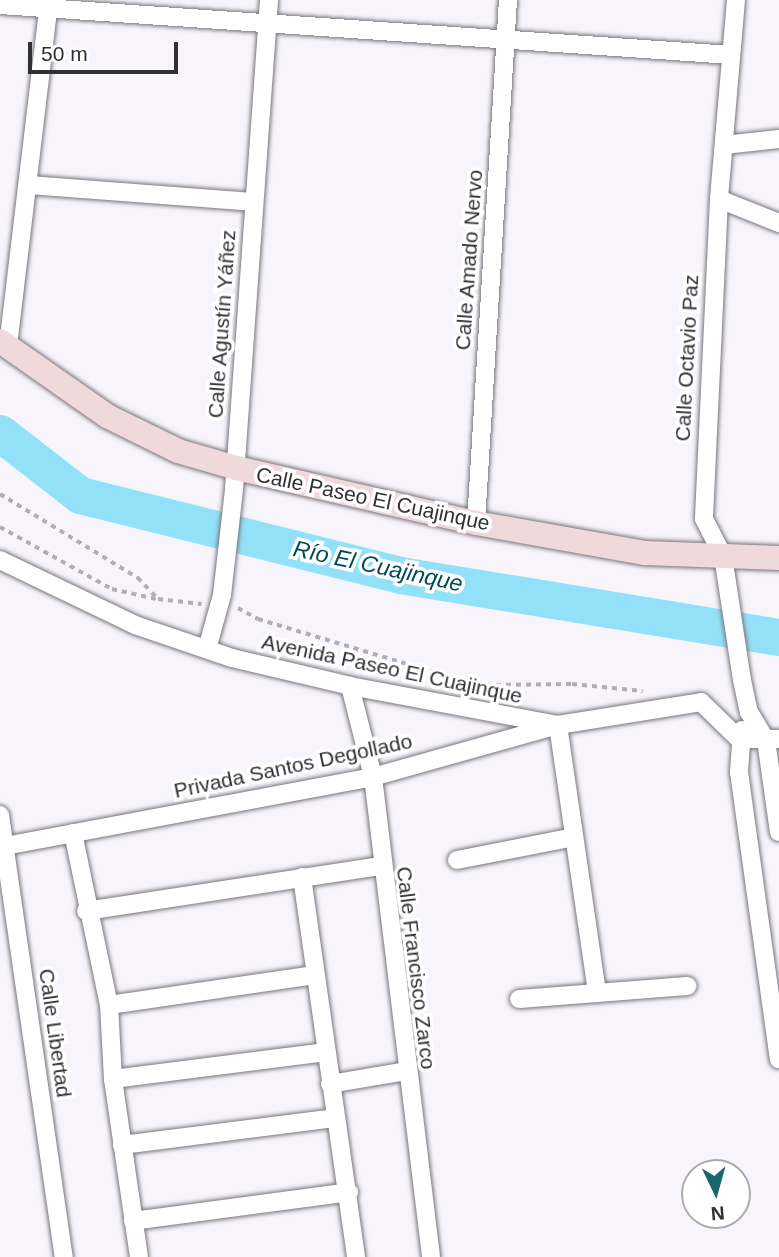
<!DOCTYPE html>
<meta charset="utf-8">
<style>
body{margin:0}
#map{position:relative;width:779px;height:1257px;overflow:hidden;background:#f7f4fb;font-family:Helvetica,sans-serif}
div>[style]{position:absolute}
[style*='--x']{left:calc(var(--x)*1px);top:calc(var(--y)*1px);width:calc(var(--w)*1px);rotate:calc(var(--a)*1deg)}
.river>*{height:37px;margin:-18.5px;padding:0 18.5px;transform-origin:18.5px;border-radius:18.5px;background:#92e1f8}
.path>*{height:3.5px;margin-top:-1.75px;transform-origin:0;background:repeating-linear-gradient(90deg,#b1afb5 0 5px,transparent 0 10px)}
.roads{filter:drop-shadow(0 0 2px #78767c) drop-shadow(0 0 2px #78767c)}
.street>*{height:18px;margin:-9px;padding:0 9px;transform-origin:9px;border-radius:9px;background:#fff}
.secondary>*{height:24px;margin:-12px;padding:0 12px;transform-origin:12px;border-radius:12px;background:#efd9da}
span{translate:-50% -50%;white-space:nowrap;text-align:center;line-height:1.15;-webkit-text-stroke:7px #fff;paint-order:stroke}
.street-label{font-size:21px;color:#313033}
.water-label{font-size:23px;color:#004a5a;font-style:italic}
.north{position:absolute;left:681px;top:1159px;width:70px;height:70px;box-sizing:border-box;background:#fff;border:2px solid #adacad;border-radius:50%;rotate:175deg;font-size:19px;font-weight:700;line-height:28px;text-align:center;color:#313033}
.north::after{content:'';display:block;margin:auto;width:24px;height:32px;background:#1a6670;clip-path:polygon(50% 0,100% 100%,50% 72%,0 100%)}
.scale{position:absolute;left:28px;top:42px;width:150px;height:32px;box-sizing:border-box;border:4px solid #313033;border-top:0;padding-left:9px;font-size:21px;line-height:24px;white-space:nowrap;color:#313033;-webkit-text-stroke:5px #fff;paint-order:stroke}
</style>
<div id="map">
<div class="river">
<i style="--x:0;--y:433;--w:101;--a:37.8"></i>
<i style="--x:80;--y:495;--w:330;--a:14"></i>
<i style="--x:400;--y:575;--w:384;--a:9.3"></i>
</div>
<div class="path">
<i style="--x:0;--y:494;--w:162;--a:31.3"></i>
<i style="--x:138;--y:578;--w:29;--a:46"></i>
<i style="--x:158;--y:599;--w:44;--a:6.5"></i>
<i style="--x:0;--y:527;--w:128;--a:29"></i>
<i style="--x:112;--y:589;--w:45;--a:12.8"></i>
<i style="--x:238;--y:608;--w:23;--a:29"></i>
<i style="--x:258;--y:619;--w:228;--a:16.8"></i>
<i style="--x:476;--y:685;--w:96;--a:-0.6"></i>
<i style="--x:572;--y:684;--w:71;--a:5.6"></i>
</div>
<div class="roads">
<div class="street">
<i style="--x:736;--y:0;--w:200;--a:94.9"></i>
<i style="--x:719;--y:199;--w:320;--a:92.7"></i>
<i style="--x:704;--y:519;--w:42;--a:62.8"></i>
<i style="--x:723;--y:556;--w:125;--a:81.3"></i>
<i style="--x:742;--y:680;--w:33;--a:78"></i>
<i style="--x:749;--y:712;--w:33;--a:59"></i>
<i style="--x:766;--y:740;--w:93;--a:82"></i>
<i style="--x:0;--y:5;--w:733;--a:3.91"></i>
<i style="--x:724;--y:145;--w:55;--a:-6.2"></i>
<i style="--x:28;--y:185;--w:226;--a:4.3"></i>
<i style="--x:719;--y:199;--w:65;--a:21.8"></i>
<i style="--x:8;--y:346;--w:348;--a:-83.2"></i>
<i style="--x:476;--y:523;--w:524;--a:-86.5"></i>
<i style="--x:0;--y:560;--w:150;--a:25.7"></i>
<i style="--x:135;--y:625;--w:102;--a:18.8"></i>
<i style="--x:232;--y:658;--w:121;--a:13.3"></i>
<i style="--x:350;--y:686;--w:212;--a:10.6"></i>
<i style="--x:558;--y:725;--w:145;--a:-9.1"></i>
<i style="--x:701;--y:702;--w:53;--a:44.2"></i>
<i style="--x:739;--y:739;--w:40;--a:0"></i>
<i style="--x:207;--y:649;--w:56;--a:-74.5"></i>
<i style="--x:222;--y:595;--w:107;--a:-83.5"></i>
<i style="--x:234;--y:489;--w:490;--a:-85.9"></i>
<i style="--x:350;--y:686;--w:94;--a:75.8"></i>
<i style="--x:373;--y:777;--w:483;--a:83.1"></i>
<i style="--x:742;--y:730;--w:42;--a:94.1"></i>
<i style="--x:739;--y:772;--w:290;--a:82.1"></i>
<i style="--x:0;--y:815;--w:447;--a:81.8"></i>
<i style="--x:73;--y:833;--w:176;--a:78.2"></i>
<i style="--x:109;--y:1005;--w:74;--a:86.9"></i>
<i style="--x:113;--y:1079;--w:180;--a:81.7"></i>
<i style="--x:5;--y:846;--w:374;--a:-10.6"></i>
<i style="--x:373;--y:777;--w:192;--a:-15.7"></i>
<i style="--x:558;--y:725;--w:271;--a:81.7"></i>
<i style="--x:457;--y:860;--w:119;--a:-11.1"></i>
<i style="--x:302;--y:877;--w:384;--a:81.9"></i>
<i style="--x:86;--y:911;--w:297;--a:-8.7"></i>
<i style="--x:519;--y:999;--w:169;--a:-4.4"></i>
<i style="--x:109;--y:1005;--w:208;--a:-8.3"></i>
<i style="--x:113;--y:1079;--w:215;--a:-7.2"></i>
<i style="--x:330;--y:1084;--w:77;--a:-9.7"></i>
<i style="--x:122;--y:1145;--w:216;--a:-7.2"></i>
<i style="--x:133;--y:1221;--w:218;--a:-7.6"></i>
</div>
<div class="secondary">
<i style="--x:0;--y:341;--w:131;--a:35"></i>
<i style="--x:107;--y:416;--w:79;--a:26.2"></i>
<i style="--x:178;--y:451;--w:60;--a:16.3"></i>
<i style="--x:236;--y:468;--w:246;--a:12.9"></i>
<i style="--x:476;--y:523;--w:172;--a:10.1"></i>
<i style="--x:645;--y:553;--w:134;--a:2.1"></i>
</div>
</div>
<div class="street-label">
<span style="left:469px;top:260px;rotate:-86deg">Calle Amado Nervo</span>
<span style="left:222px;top:324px;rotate:-86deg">Calle Agustín Yáñez</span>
<span style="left:687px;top:358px;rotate:-87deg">Calle Octavio Paz</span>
<span style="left:373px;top:499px;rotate:12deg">Calle Paseo El Cuajinque</span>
<span style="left:392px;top:669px;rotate:12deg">Avenida Paseo El Cuajinque</span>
<span style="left:293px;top:766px;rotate:-12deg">Privada Santos Degollado</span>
<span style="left:416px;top:968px;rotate:83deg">Calle Francisco Zarco</span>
<span style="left:55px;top:1033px;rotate:82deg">Calle Libertad</span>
</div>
<div class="water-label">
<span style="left:378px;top:566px;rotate:12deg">Río El Cuajinque</span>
</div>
<div class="north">N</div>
<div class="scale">50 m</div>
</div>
